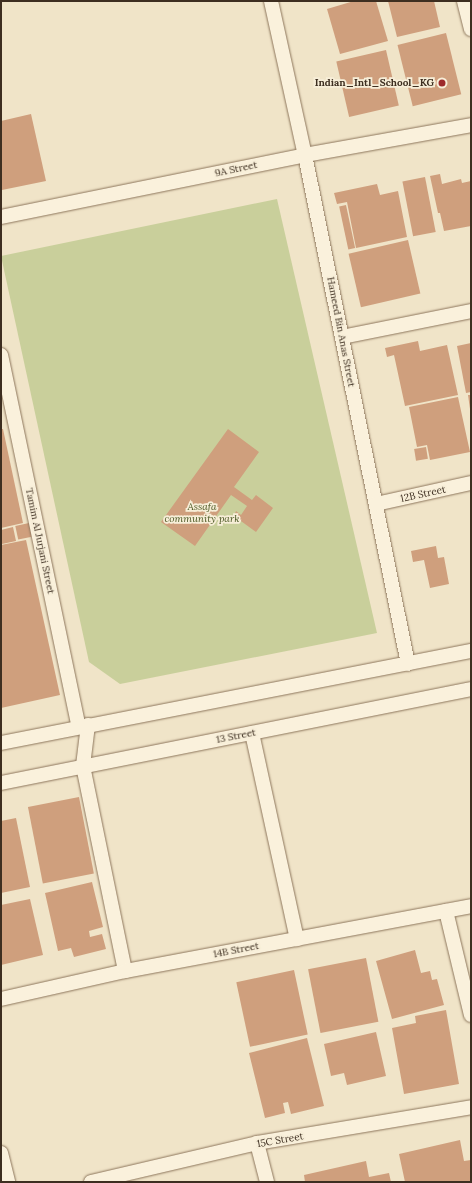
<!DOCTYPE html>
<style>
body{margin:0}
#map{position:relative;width:472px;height:1183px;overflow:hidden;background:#f0e4c8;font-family:Lora,serif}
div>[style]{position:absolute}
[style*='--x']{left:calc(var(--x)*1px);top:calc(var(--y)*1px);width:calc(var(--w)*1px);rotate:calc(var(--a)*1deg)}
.green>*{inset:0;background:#c9cf9b}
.building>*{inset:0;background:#cf9f7d;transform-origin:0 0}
.roads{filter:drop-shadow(0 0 1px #8d765c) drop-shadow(0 0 1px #8d765c)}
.street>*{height:14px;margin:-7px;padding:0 7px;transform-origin:7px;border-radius:7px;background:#faf1dc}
.dots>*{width:11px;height:11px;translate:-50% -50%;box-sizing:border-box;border:2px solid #f7eed8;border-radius:50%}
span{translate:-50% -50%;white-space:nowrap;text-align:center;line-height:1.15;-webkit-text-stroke:3.5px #f7eed8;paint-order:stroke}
.poi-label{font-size:10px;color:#3d2e20;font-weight:700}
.right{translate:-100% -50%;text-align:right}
.street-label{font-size:10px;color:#3d2e20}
.park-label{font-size:10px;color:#4d5a26;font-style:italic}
.frame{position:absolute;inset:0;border:2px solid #3d2e20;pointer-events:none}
</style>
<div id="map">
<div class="green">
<i style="clip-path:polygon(277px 199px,377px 633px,120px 684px,89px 662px,1px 256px)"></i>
</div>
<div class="building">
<i style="clip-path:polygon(354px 1px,376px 1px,388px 41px,340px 54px,327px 9px)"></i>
<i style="clip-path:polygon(388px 1px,434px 1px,440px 27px,397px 37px)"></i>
<i style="left:446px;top:33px;width:63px;height:50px;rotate:76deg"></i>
<i style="left:386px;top:50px;width:57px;height:51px;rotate:77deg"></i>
<i style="clip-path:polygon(31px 114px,46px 181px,2px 190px,1px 121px)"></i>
<i style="clip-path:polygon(440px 174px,442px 184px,461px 179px,462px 183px,471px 181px,471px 226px,444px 231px,440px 213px,438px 213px,430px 176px)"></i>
<i style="left:425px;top:177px;width:56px;height:23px;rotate:79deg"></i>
<i style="clip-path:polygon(377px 184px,380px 195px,398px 191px,407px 237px,356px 248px,347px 202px,337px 204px,334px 193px)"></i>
<i style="left:346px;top:205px;width:44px;height:7px;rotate:78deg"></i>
<i style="left:408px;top:240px;width:55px;height:61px;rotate:77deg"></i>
<i style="clip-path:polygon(418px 341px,420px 351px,447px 345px,458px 395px,405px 406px,394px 355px,387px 357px,385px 348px)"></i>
<i style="clip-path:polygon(471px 343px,471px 392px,466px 393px,457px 346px)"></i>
<i style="clip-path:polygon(468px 395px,471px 395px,471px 409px,470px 409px)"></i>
<i style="clip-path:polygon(458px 397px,470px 452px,430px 460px,427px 445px,417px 447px,409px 407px)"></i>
<i style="clip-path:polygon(1px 429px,3px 429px,23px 523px,1px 528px)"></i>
<i style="clip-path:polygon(228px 429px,259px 452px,234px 487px,252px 500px,256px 495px,273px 508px,256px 532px,234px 516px,236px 511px,241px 515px,247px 506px,231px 495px,195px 546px,161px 522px)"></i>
<i style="left:426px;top:447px;width:12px;height:12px;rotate:81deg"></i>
<i style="left:29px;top:523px;width:14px;height:14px;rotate:78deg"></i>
<i style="clip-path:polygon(13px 527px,16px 541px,2px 544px,1px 530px)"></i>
<i style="clip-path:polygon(26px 540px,60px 695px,1px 708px,1px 545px)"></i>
<i style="clip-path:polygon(436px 546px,438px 558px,444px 557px,449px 584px,430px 588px,424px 560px,413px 562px,411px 551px)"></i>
<i style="left:79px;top:797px;width:78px;height:52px;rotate:79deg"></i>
<i style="clip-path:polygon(16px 818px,30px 887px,1px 893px,1px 821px)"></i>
<i style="clip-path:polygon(92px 882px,103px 927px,89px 931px,90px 937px,102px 934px,106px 949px,74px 957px,71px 948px,58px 951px,45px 893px)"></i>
<i style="clip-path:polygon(30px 899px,43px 955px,1px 965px,1px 905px)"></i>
<i style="clip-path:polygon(415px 950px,421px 973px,430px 971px,432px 980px,437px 979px,444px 1005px,392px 1019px,376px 961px)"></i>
<i style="left:366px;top:958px;width:65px;height:59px;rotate:79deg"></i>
<i style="left:294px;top:970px;width:66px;height:59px;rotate:78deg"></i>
<i style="clip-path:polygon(446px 1010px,459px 1084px,404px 1094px,392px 1028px,416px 1023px,415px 1016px)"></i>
<i style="clip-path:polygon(376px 1032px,386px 1076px,347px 1085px,344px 1073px,331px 1076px,324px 1044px)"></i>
<i style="clip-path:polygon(307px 1038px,324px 1106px,291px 1114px,288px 1102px,283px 1103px,285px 1113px,265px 1118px,249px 1053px)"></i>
<i style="clip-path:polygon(460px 1140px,464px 1161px,471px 1160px,471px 1182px,405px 1182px,399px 1154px)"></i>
<i style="clip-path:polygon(366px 1161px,369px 1177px,389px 1173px,391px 1182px,305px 1182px,304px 1175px)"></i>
</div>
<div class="roads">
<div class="street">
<i style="--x:271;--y:1;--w:158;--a:77.6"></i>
<i style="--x:305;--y:155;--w:519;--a:78.56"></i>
<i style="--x:464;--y:1;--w:29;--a:76"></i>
<i style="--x:1;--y:217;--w:310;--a:-11.5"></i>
<i style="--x:305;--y:155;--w:169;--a:-10.2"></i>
<i style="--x:342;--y:337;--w:132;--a:-11.4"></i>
<i style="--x:1;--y:355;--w:380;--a:78.2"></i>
<i style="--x:376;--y:504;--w:97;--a:-12.5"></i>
<i style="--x:88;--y:725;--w:41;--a:97"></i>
<i style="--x:83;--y:766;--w:209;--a:78.4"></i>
<i style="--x:252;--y:733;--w:211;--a:77.7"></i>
<i style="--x:1;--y:743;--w:479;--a:-11.1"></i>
<i style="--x:1;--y:783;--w:479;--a:-11.3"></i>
<i style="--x:446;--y:911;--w:107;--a:76.5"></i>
<i style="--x:1;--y:999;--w:127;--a:-12.7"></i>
<i style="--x:125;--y:971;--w:352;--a:-10.6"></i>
<i style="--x:257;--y:1143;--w:40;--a:75.6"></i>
<i style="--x:1;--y:1153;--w:30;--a:76"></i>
<i style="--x:91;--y:1182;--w:171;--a:-13.2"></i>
<i style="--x:257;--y:1143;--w:217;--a:-9.5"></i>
</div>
</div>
<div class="dots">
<i style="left:442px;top:83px;background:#9e2a2b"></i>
</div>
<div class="poi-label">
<span class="right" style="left:434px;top:83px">Indian_Intl_School_KG</span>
</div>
<div class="street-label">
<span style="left:236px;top:169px;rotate:-12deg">9A Street</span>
<span style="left:341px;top:332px;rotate:79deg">Hameed Bin Anas Street</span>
<span style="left:423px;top:494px;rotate:-12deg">12B Street</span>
<span style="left:40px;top:541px;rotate:78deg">Tamim Al Jurjani Street</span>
<span style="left:236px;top:736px;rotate:-11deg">13 Street</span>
<span style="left:236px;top:950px;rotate:-11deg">14B Street</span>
<span style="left:280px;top:1140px;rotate:-10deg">15C Street</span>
</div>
<div class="park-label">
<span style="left:202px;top:512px">Assafa<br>community park</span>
</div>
<div class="frame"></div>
</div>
